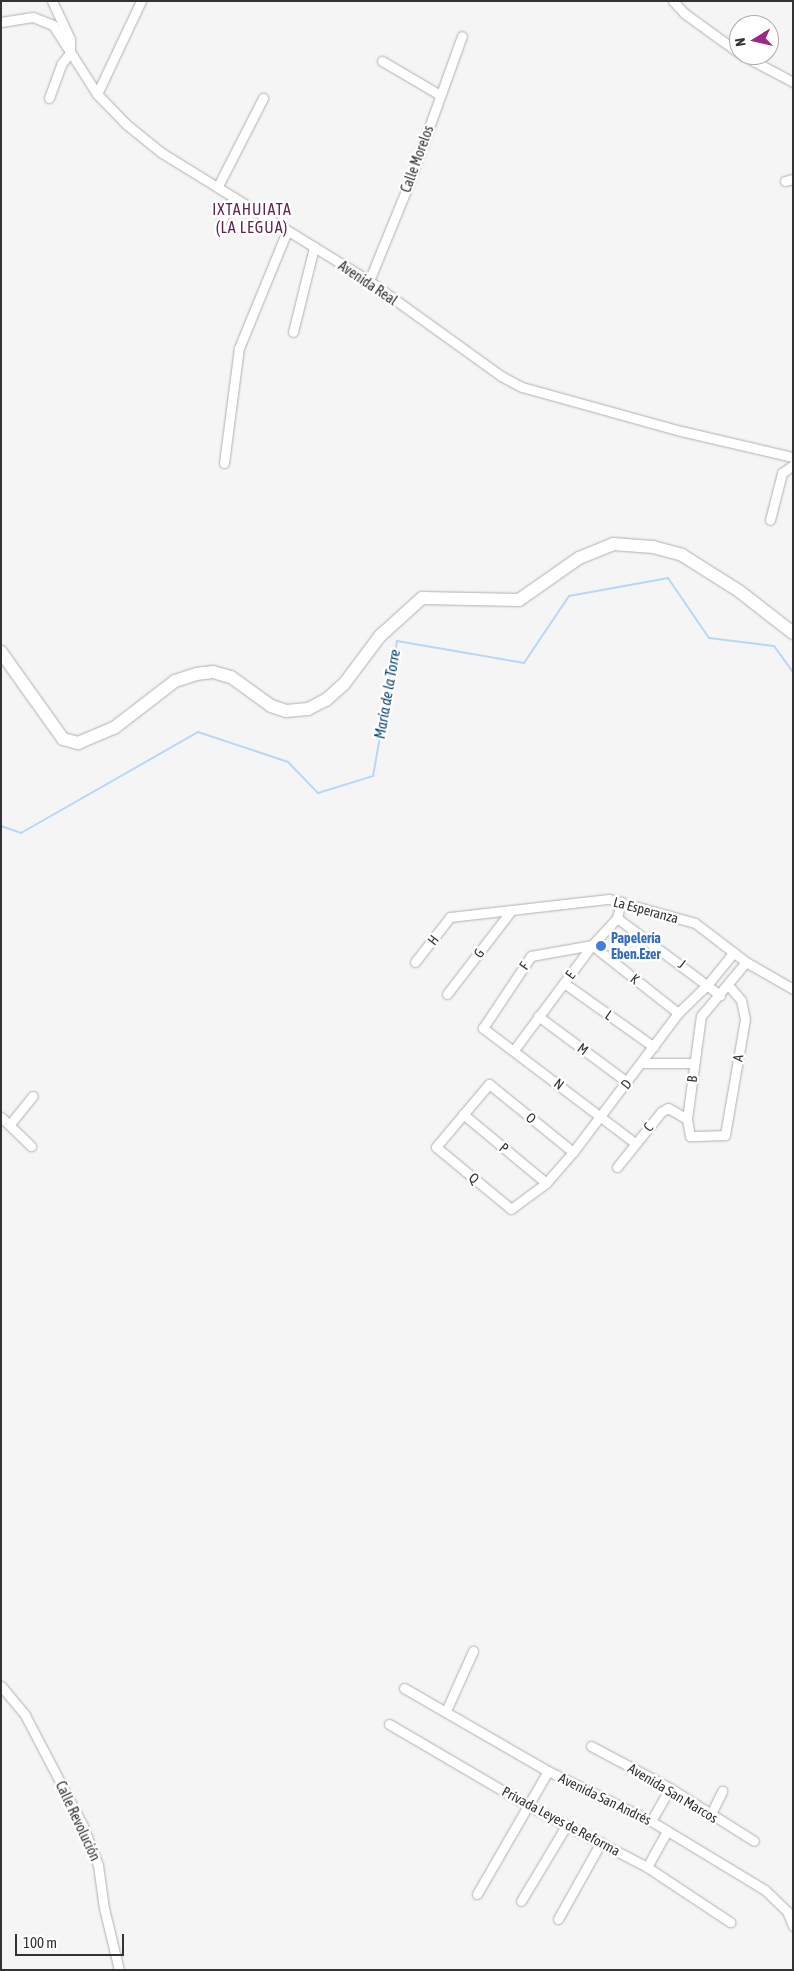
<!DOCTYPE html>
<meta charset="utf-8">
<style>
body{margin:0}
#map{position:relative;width:794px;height:1971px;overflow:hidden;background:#f5f5f6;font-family:"Asap Condensed",sans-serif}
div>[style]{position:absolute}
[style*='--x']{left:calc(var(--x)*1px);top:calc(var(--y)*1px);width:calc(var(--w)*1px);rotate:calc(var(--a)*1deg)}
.stream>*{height:2px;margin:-1px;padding:0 1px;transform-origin:1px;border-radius:1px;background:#b8d7f6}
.roads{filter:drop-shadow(0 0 1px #b0b0b2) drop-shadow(0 0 1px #b0b0b2)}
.minor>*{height:9px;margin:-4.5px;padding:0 4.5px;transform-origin:4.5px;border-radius:4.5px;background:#fff}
.primary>*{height:12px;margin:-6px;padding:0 6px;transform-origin:6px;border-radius:6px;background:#fff}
.dots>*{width:14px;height:14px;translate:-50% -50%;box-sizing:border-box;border:2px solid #fff;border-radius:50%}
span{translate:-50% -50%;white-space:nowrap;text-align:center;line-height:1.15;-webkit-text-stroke:5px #fff;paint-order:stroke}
.street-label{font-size:14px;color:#333}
.shop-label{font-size:14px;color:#366cbe;font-weight:700}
.left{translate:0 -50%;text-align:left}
.water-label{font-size:15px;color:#094472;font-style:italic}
.quarter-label{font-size:16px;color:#5e2650;letter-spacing:1px}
.frame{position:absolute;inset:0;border:2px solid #333;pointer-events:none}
.north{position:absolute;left:729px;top:15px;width:50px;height:50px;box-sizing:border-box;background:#fff;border:1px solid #adadad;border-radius:50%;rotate:261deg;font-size:14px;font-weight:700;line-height:20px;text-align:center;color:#333}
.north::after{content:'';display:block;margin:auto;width:18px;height:22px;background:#9c2883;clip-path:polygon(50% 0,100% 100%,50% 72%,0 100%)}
.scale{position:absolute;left:15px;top:1934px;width:109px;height:22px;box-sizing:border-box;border:2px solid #333;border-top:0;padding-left:6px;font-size:15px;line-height:18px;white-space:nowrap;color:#333;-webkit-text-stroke:4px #fff;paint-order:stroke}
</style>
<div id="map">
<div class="stream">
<i style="--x:1;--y:826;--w:21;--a:19"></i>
<i style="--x:21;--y:833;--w:204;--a:-29.7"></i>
<i style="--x:198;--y:732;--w:95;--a:18.4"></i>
<i style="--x:288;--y:762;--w:43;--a:45.9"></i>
<i style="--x:318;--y:793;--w:58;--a:-17.2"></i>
<i style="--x:373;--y:776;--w:137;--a:-79.9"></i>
<i style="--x:397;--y:641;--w:129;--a:9.8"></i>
<i style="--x:524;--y:663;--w:81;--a:-56.1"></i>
<i style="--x:569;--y:596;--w:101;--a:-10.3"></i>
<i style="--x:668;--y:578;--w:73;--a:55.7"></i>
<i style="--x:709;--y:638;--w:65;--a:7"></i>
<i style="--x:774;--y:646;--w:32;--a:54"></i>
</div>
<div class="roads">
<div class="minor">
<i style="--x:673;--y:1;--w:16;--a:47"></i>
<i style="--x:684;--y:13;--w:68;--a:36"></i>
<i style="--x:1;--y:22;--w:32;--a:-9"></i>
<i style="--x:33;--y:17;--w:22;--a:22"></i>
<i style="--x:53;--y:25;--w:82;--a:57.5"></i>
<i style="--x:97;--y:94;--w:42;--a:46"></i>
<i style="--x:126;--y:124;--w:46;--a:38.9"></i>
<i style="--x:162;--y:153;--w:243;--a:31.7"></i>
<i style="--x:369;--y:281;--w:163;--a:35.7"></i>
<i style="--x:501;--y:376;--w:24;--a:28"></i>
<i style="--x:522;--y:387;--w:165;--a:15.5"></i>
<i style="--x:681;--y:431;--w:115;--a:13.1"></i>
<i style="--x:742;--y:55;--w:58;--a:27.9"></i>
<i style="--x:382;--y:61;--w:67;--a:30.4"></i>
<i style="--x:97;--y:94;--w:103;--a:-64.7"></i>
<i style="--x:49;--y:98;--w:37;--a:-70"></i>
<i style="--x:62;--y:63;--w:13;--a:-51"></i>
<i style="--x:70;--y:53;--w:14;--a:-90"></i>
<i style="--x:70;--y:39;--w:42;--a:-115.3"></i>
<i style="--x:785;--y:181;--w:8;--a:-14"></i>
<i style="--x:218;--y:186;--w:99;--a:-62.9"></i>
<i style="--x:221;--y:222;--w:28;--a:-63"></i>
<i style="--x:369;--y:281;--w:106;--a:-67.8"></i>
<i style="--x:409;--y:183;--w:156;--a:-70.2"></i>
<i style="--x:293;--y:332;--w:88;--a:-76.1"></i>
<i style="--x:224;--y:463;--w:116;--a:-82.6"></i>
<i style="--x:239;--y:348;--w:126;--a:-67.7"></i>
<i style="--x:770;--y:520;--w:49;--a:-75.7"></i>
<i style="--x:782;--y:473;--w:14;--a:-36"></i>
<i style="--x:617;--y:918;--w:129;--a:36.8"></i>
<i style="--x:415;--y:962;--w:57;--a:-52.1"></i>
<i style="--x:450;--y:917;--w:160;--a:-6.5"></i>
<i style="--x:609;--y:899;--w:89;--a:15.6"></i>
<i style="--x:695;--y:923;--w:64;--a:37.4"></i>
<i style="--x:746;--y:962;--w:54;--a:29.9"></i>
<i style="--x:564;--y:983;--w:110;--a:35.4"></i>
<i style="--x:728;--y:985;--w:20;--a:49"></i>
<i style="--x:741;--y:1000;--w:19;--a:78"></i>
<i style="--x:745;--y:1019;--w:118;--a:99.8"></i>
<i style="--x:725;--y:1135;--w:35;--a:178"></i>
<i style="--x:690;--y:1136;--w:17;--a:-100"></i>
<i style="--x:687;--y:1119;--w:104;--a:-82.3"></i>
<i style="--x:701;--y:1016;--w:70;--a:-50.2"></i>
<i style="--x:447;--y:994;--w:105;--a:-52.4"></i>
<i style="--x:538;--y:1016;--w:111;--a:36.6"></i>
<i style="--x:514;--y:1050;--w:131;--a:-53.4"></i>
<i style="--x:592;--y:945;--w:37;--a:-47"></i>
<i style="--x:617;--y:918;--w:17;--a:-77"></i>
<i style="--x:643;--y:1063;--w:51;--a:0"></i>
<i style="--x:463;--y:1114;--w:108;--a:39.7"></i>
<i style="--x:1;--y:1117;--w:42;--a:44"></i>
<i style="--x:10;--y:1124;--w:36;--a:-51"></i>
<i style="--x:635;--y:1143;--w:191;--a:-142.9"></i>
<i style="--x:483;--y:1028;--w:87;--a:-56.3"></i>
<i style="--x:531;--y:956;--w:62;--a:-10.2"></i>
<i style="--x:592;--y:945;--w:110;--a:38.3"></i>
<i style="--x:573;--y:1152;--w:108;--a:-141"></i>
<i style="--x:489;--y:1084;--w:82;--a:130.1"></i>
<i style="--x:436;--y:1147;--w:97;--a:39.6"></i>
<i style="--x:511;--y:1209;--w:44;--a:-36.6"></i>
<i style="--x:546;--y:1183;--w:41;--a:-48.9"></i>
<i style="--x:573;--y:1152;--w:174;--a:-52.9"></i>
<i style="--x:678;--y:1013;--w:42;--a:-44"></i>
<i style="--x:708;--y:984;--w:41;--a:-50.9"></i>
<i style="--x:617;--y:1167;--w:70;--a:-51.3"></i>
<i style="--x:661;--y:1112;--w:8;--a:-30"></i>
<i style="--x:668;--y:1108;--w:22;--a:30"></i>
<i style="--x:1;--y:1686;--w:38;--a:50"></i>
<i style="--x:25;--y:1715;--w:125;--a:62.4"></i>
<i style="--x:83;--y:1826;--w:42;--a:69"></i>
<i style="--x:98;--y:1865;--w:43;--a:82.1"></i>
<i style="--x:104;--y:1908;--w:64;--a:76.4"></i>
<i style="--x:404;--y:1688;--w:166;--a:30"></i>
<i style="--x:548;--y:1771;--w:114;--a:25.9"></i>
<i style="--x:651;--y:1821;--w:133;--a:31.2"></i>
<i style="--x:765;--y:1890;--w:30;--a:44"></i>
<i style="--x:787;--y:1911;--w:16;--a:68"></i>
<i style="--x:446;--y:1711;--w:66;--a:-65.8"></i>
<i style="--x:389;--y:1724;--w:162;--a:30.4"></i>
<i style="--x:529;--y:1806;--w:133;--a:27.3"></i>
<i style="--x:647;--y:1867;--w:100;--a:33.5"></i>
<i style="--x:591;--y:1746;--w:89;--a:28"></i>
<i style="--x:670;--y:1788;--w:99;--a:32.2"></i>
<i style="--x:710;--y:1816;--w:28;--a:-64"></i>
<i style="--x:651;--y:1821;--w:38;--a:-60"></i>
<i style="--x:647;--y:1867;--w:41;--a:-60.9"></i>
<i style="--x:477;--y:1894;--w:142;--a:-60"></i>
<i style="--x:521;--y:1901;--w:87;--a:-59"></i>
<i style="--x:558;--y:1919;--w:88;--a:-60.8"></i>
</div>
<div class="primary">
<i style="--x:1;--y:652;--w:107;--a:54.5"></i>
<i style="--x:63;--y:739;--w:16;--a:15"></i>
<i style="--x:78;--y:743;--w:39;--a:-23"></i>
<i style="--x:114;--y:728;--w:77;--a:-37.6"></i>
<i style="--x:175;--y:681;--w:22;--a:-18"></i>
<i style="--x:196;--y:674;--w:17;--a:-7"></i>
<i style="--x:213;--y:672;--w:19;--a:16"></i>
<i style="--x:231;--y:677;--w:49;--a:35.9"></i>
<i style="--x:271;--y:706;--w:16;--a:18"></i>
<i style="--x:286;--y:711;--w:22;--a:-5"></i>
<i style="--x:308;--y:709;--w:20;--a:-27"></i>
<i style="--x:326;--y:700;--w:24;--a:-42"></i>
<i style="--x:344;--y:684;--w:60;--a:-53.1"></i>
<i style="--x:380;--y:636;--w:57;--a:-42.1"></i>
<i style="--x:422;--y:598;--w:97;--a:1.2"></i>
<i style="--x:519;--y:600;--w:73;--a:-35"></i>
<i style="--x:579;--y:558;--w:37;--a:-22"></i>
<i style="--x:613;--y:544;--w:40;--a:4.3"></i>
<i style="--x:653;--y:547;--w:30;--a:15"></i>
<i style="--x:682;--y:555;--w:67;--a:32.3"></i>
<i style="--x:739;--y:591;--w:68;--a:37.9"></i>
</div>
</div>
<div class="dots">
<i style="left:601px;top:946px;background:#3f7fe0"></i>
</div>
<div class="street-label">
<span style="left:417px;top:159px;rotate:-70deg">Calle Morelos</span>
<span style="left:368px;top:283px;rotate:34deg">Avenida Real</span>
<span style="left:646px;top:910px;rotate:15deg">La Esperanza</span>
<span style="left:433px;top:940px;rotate:-52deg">H</span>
<span style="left:479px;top:953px;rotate:-52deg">G</span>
<span style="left:682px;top:964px;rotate:37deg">J</span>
<span style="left:524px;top:966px;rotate:-56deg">F</span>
<span style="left:570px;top:975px;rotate:-53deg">E</span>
<span style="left:635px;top:979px;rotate:38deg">K</span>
<span style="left:609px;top:1015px;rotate:35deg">L</span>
<span style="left:583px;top:1049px;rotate:36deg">M</span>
<span style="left:738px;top:1058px;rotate:-80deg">A</span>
<span style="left:692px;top:1079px;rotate:-83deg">B</span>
<span style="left:559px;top:1084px;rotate:37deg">N</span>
<span style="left:626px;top:1084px;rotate:-51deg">D</span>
<span style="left:531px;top:1118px;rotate:39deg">O</span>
<span style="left:648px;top:1127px;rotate:-49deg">C</span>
<span style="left:504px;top:1148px;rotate:40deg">P</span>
<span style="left:474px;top:1178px;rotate:40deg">Q</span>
<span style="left:673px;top:1793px;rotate:31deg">Avenida San Marcos</span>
<span style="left:605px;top:1799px;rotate:26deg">Avenida San Andrés</span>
<span style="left:78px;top:1821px;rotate:65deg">Calle Revolución</span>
<span style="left:561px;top:1821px;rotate:28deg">Privada Leyes de Reforma</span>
</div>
<div class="shop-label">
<span class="left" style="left:611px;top:946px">Papelería<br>Eben.Ezer</span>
</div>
<div class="water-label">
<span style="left:387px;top:694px;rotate:-80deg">María de la Torre</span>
</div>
<div class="quarter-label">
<span style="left:252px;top:218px">IXTAHUIATA<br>(LA LEGUA)</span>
</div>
<div class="frame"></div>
<div class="north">N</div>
<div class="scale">100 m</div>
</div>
